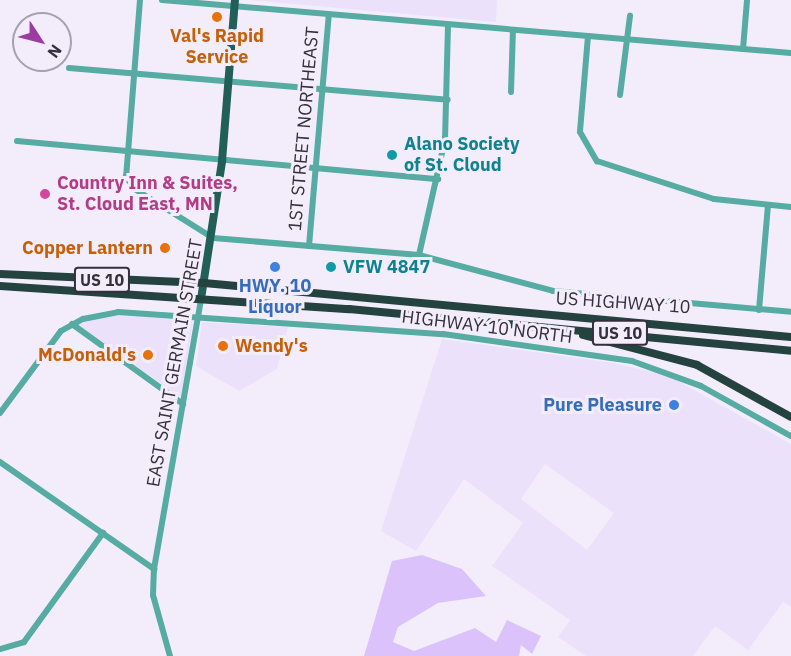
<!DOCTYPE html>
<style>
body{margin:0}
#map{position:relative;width:791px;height:656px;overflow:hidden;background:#f3edfb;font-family:"IBM Plex Sans",sans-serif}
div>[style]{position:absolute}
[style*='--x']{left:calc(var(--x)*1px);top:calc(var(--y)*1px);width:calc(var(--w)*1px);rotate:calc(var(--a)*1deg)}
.built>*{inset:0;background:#ece1fa}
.green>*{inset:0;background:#dcc2fa}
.minor>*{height:6px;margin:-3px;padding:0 3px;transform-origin:3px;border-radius:3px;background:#56aba2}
.major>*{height:8px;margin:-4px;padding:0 4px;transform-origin:4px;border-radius:4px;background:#225f59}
.highway>*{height:8px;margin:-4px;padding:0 4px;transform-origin:4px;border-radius:4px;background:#24423f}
.dots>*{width:16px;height:16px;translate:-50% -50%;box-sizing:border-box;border:3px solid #f3edfb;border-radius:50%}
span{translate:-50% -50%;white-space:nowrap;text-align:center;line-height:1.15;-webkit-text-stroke:6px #f3edfb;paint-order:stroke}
.shield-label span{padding:2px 4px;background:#f3edfb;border:2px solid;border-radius:4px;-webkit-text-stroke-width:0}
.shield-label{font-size:16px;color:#352f3c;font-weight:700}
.food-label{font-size:18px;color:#c56008;font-weight:700}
.right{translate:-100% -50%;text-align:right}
.left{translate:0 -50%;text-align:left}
.street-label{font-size:18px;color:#352f3c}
.culture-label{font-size:18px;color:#0d838f;font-weight:700}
.hotel-label{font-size:18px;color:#b23c85;font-weight:700}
.shop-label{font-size:18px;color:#366cbe;font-weight:700}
.north{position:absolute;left:12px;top:12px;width:60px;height:60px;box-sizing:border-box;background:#f3edfb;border:2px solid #a7a1af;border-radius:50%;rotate:126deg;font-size:16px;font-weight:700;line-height:24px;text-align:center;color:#352f3c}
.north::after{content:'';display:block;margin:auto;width:21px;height:27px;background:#9e3ba2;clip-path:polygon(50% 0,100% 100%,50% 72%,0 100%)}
</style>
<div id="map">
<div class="built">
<i style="clip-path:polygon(247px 0,497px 0,496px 22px)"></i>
<i style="clip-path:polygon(116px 314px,193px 320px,181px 398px,78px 324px)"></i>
<i style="clip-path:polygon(202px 322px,288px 327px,277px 369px,239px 391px,196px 366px)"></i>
<i style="clip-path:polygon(evenodd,442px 339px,614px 363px,669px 376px,791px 444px,791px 607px,783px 602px,748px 650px,715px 626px,693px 656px,586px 656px,558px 637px,570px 620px,492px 566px,523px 523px,464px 479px,416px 551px,381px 531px,442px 339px,545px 464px,614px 513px,587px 550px,521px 499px,545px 464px)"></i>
</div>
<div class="green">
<i style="clip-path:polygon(422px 555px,462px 569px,486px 596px,438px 603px,398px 627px,393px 642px,414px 651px,475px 628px,496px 642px,507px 620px,541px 636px,532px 654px,521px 645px,519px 656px,364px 656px,392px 561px)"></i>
</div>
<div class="minor">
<i style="--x:140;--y:0;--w:177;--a:94.5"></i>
<i style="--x:126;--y:176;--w:14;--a:60"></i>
<i style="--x:133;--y:188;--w:94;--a:32"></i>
<i style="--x:213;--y:238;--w:207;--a:4.7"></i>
<i style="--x:419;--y:255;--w:139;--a:15"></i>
<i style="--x:553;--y:291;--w:239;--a:5"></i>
<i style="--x:162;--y:0;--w:631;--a:4.82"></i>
<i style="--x:588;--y:36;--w:96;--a:94.8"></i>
<i style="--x:580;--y:132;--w:34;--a:60"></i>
<i style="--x:597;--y:161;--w:123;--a:18"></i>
<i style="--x:714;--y:199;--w:77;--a:5.9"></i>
<i style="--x:743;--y:49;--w:49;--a:-85.3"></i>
<i style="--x:69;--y:68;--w:380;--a:4.8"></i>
<i style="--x:511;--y:92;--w:62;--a:-88.2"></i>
<i style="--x:620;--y:95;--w:80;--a:-82.8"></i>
<i style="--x:17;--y:141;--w:423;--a:5.2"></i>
<i style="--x:309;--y:246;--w:232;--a:-85.1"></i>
<i style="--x:419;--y:255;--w:118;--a:-77.3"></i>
<i style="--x:445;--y:140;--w:115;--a:-88.5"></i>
<i style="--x:759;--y:310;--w:104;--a:-85.1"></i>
<i style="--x:72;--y:324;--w:137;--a:35.8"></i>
<i style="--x:0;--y:413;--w:102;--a:-53.4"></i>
<i style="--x:61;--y:331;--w:25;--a:-29"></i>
<i style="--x:83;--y:319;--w:36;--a:-11"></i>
<i style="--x:118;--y:312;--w:326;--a:3.9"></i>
<i style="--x:443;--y:334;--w:191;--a:8.1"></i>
<i style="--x:632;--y:361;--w:73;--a:19.9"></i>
<i style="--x:701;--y:386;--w:103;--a:29.1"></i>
<i style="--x:0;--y:462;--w:188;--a:34.8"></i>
<i style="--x:0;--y:649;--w:25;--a:-16"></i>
<i style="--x:24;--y:642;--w:135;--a:-54.1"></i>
<i style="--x:170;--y:656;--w:63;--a:-105.6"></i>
<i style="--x:153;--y:595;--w:26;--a:-88"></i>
<i style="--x:154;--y:569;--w:274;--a:-80.1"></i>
</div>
<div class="major">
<i style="--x:201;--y:299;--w:140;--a:-81.3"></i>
<i style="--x:222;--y:161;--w:162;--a:-85.4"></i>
</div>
<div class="highway">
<i style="--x:0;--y:274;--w:204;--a:2.5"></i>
<i style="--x:204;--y:283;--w:589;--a:5.26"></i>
<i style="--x:0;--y:286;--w:350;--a:3.8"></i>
<i style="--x:349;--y:309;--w:444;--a:5.4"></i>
<i style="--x:583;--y:335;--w:118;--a:14.7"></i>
<i style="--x:697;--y:365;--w:107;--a:29"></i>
</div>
<div class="dots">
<i style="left:217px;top:17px;background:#e8710a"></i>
<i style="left:392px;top:155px;background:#0f9aa8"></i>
<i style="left:45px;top:194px;background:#d1479c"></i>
<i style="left:165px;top:248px;background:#e8710a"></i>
<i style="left:275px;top:267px;background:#3f7fe0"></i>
<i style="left:331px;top:267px;background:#0f9aa8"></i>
<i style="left:223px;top:346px;background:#e8710a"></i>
<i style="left:148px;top:355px;background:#e8710a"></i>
<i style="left:674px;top:405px;background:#3f7fe0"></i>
</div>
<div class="shield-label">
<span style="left:102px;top:280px">US 10</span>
<span style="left:620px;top:333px">US 10</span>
</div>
<div class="food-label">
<span style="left:217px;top:47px">Val's Rapid<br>Service</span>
<span class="right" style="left:153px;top:248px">Copper Lantern</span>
<span class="left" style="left:235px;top:346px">Wendy's</span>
<span class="right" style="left:136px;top:355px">McDonald's</span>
</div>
<div class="street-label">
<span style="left:304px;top:129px;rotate:-85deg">1ST STREET NORTHEAST</span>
<span style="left:623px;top:303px;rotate:4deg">US HIGHWAY 10</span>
<span style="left:487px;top:327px;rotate:7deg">HIGHWAY 10 NORTH</span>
<span style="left:175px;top:363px;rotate:-80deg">EAST SAINT GERMAIN STREET</span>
</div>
<div class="culture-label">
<span class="left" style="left:404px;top:155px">Alano Society<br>of St. Cloud</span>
<span class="left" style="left:343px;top:267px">VFW 4847</span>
</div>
<div class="hotel-label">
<span class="left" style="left:57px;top:194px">Country Inn &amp; Suites,<br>St. Cloud East, MN</span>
</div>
<div class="shop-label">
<span style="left:275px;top:297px">HWY. 10<br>Liquor</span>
<span class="right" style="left:662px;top:405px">Pure Pleasure</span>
</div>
<div class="north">N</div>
</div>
